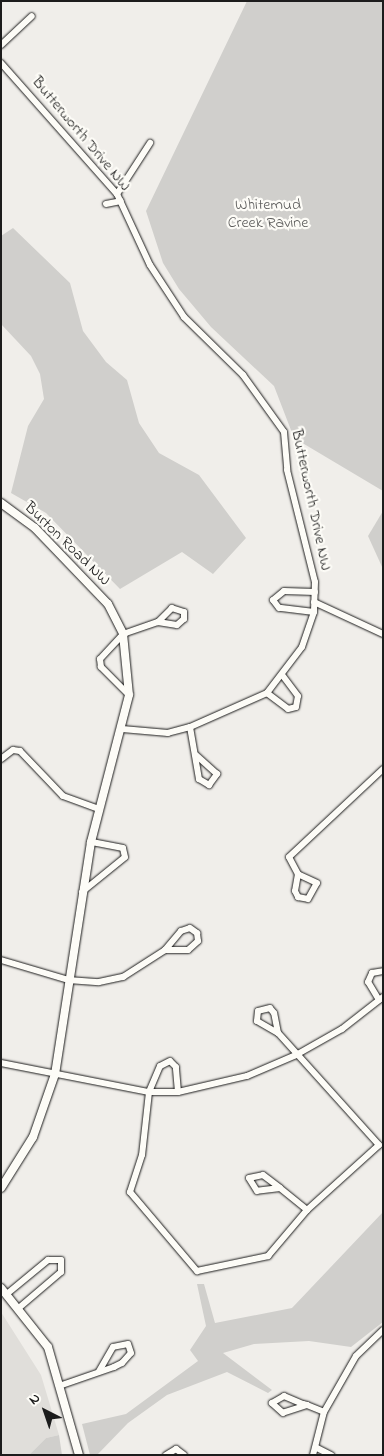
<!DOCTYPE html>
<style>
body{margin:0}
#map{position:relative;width:384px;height:1456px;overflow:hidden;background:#f0eeea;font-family:"Indie Flower",sans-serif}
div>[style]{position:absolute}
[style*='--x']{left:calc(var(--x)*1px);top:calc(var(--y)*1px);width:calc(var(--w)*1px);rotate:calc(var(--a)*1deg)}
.built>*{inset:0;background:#e0deda}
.green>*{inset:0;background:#d0cfcc}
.roads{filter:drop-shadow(0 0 1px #1c1c1c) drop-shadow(0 0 1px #1c1c1c)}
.minor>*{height:6px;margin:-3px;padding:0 3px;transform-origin:3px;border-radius:3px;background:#fdfcf7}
.tertiary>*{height:8px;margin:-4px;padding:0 4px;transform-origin:4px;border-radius:4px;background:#fdfcf7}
span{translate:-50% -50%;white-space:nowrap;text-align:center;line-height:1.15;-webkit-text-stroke:4.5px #fdfcf7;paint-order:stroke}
.street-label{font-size:16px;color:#1c1c1c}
.park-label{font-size:16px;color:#5b5b5a}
.frame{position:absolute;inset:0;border:2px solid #1c1c1c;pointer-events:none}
.north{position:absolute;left:20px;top:1386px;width:50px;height:50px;-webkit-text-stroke:4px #fdfcf7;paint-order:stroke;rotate:319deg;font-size:14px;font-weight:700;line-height:20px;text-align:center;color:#1c1c1c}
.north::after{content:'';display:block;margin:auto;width:18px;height:22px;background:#1c1c1c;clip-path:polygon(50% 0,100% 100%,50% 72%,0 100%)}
</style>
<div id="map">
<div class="built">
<i style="clip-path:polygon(1px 1312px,41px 1375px,59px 1435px,46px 1438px,29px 1455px,1px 1455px)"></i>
</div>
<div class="green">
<i style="clip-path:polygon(247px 1px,383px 1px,383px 491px,294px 438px,274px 386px,211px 327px,179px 289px,163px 263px,146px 211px)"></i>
<i style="clip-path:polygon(13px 228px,70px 283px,83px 331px,106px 362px,127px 380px,139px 423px,159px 453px,199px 475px,246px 538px,213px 574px,182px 552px,120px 589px,46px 513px,11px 493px,28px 426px,44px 399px,40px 374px,31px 356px,1px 324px,1px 236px)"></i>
<i style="clip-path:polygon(383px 511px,383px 569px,368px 536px)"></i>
<i style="clip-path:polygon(383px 1212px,383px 1322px,351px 1347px,309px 1341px,254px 1344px,223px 1353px,272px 1390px,268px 1393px,227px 1372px,167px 1395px,128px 1423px,97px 1455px,90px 1455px,82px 1424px,126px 1414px,198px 1361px,190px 1350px,206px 1326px,197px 1284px,204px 1284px,215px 1323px,292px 1308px)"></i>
<i style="clip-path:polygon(59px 1435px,62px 1455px,29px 1455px,46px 1438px)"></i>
</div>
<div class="roads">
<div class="minor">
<i style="--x:1;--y:45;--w:42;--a:-43.1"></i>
<i style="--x:1;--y:63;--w:175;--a:48.5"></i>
<i style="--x:117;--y:194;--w:78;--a:65.1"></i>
<i style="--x:150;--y:265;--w:62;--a:56.8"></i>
<i style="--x:184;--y:317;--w:83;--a:44.5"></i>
<i style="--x:243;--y:375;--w:70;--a:54.3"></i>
<i style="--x:284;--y:432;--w:38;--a:85"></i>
<i style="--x:287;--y:470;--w:115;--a:76"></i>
<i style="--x:315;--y:582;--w:30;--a:92"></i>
<i style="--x:314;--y:612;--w:37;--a:109"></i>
<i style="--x:302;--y:647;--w:58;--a:127.3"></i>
<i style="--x:267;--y:693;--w:84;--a:156.2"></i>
<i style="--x:190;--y:727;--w:23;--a:165"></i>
<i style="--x:168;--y:733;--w:46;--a:-175"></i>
<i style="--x:117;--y:194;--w:61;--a:-57.1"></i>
<i style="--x:106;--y:204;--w:15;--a:-11"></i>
<i style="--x:314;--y:602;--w:76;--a:24.9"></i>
<i style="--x:314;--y:612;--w:35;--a:-173"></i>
<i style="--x:279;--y:608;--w:10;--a:-127"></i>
<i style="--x:273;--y:600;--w:14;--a:-39"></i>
<i style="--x:284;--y:591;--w:31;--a:2"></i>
<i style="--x:267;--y:693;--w:26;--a:37"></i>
<i style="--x:288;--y:709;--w:8;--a:-14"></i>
<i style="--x:296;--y:707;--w:11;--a:-80"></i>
<i style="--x:298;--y:696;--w:25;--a:-127"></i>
<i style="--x:129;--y:695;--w:40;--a:-135"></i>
<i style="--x:101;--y:667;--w:8;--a:-97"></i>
<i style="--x:100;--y:659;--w:34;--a:-47"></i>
<i style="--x:123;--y:634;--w:37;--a:-19"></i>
<i style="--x:158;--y:622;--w:19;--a:9"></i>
<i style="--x:177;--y:625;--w:9;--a:-41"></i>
<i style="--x:184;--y:619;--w:7;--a:-90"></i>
<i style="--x:184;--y:612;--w:13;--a:-162"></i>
<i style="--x:172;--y:608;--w:20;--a:135"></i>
<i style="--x:190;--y:727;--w:53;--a:80.2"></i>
<i style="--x:199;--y:779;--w:12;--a:31"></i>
<i style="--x:209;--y:785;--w:14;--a:-54"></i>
<i style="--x:217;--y:774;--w:28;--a:-138"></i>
<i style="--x:1;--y:759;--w:15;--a:-37"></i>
<i style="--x:13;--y:750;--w:7;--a:8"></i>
<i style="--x:20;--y:751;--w:62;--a:46.3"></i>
<i style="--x:63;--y:796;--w:37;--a:20"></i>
<i style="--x:298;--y:874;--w:17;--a:100"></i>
<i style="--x:295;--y:891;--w:7;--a:63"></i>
<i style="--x:298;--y:897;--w:10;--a:11"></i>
<i style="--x:308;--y:899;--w:18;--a:-61"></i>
<i style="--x:317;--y:883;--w:21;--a:-155"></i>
<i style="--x:298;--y:874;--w:19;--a:-118"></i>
<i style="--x:289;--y:857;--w:129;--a:-43.1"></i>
<i style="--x:82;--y:892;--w:55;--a:-39.1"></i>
<i style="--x:125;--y:857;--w:9;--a:-103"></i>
<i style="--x:123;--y:848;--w:33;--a:-169"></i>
<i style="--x:1;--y:960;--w:70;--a:16.6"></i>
<i style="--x:68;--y:980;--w:31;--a:4"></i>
<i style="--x:99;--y:982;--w:25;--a:-12"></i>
<i style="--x:123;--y:977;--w:50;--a:-32.7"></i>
<i style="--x:165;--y:950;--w:25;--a:-50"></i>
<i style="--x:181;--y:931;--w:9;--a:-18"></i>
<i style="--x:190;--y:928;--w:9;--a:36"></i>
<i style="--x:197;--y:933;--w:8;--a:83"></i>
<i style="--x:198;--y:941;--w:13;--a:138"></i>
<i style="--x:188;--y:950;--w:23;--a:180"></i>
<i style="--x:379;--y:1000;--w:21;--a:-121"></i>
<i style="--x:368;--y:982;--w:10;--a:-66"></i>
<i style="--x:372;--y:973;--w:11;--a:-10"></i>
<i style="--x:1;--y:1063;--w:151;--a:11.1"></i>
<i style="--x:149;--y:1092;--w:29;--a:0"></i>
<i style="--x:178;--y:1092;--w:71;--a:-13.1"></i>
<i style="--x:247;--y:1076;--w:53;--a:-23.2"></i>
<i style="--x:296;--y:1055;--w:53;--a:-29.5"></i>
<i style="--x:342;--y:1029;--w:52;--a:-38"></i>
<i style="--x:178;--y:1092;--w:25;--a:-95"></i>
<i style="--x:176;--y:1067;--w:8;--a:-135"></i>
<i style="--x:170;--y:1061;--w:11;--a:153"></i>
<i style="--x:160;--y:1066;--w:28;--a:113"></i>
<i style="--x:149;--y:1092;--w:63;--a:96.3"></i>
<i style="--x:142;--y:1155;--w:39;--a:108"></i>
<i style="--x:130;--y:1192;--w:104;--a:49.7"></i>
<i style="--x:197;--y:1271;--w:73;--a:-11.9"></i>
<i style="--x:268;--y:1256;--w:60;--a:-49.7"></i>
<i style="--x:307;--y:1210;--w:97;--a:-42.1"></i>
<i style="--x:379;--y:1145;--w:151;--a:-132"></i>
<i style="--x:278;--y:1033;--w:20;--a:-101"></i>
<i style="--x:274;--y:1013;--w:6;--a:-129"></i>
<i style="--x:270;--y:1008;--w:12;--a:166"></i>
<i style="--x:258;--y:1011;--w:10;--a:96"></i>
<i style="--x:257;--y:1021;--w:24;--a:30"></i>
<i style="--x:280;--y:1188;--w:23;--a:173"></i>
<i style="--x:257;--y:1191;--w:15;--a:-122"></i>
<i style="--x:249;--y:1178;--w:14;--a:-12"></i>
<i style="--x:263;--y:1175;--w:21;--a:37"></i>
<i style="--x:280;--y:1188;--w:35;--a:39"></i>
<i style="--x:8;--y:1293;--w:52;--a:-39.5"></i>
<i style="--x:48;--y:1260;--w:13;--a:0"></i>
<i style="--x:61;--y:1260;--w:12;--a:90"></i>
<i style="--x:61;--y:1272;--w:54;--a:139.5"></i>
<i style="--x:62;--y:1385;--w:55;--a:-19.1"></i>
<i style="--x:114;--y:1367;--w:9;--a:-27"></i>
<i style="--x:122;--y:1363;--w:13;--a:-48"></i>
<i style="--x:131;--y:1353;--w:9;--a:-108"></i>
<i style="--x:128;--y:1344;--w:15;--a:169"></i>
<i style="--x:113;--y:1347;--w:28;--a:120"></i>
<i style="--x:307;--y:1405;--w:25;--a:162"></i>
<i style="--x:283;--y:1413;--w:15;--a:-138"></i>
<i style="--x:272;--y:1403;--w:14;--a:-30"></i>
<i style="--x:284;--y:1396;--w:21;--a:23"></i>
<i style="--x:303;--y:1404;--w:4;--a:14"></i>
<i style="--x:307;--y:1405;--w:18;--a:22"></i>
<i style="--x:317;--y:1448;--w:16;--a:27"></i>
<i style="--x:166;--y:1455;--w:12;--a:-31"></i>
<i style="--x:176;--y:1449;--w:10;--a:37"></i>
<i style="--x:313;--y:1455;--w:44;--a:-75.7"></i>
<i style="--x:324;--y:1412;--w:64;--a:-60.3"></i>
<i style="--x:356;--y:1356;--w:37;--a:-44"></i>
</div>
<div class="tertiary">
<i style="--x:1;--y:503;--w:42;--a:36.3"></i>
<i style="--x:35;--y:528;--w:105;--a:46.2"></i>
<i style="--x:108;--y:604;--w:34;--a:63"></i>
<i style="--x:123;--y:634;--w:61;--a:84.4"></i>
<i style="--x:129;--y:695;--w:152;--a:104.5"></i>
<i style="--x:91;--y:842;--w:235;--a:98.8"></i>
<i style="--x:55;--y:1074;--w:67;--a:109.2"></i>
<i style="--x:33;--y:1137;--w:60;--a:122.1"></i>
<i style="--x:1;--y:1288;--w:75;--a:51.5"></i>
<i style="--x:48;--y:1347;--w:112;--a:74"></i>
</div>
</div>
<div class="street-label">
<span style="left:81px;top:134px;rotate:50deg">Butterworth Drive NW</span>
<span style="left:311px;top:500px;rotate:78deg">Butterworth Drive NW</span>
<span style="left:67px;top:544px;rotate:44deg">Burton Road NW</span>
</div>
<div class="park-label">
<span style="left:268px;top:214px">Whitemud<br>Creek Ravine</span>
</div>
<div class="frame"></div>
<div class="north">N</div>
</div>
